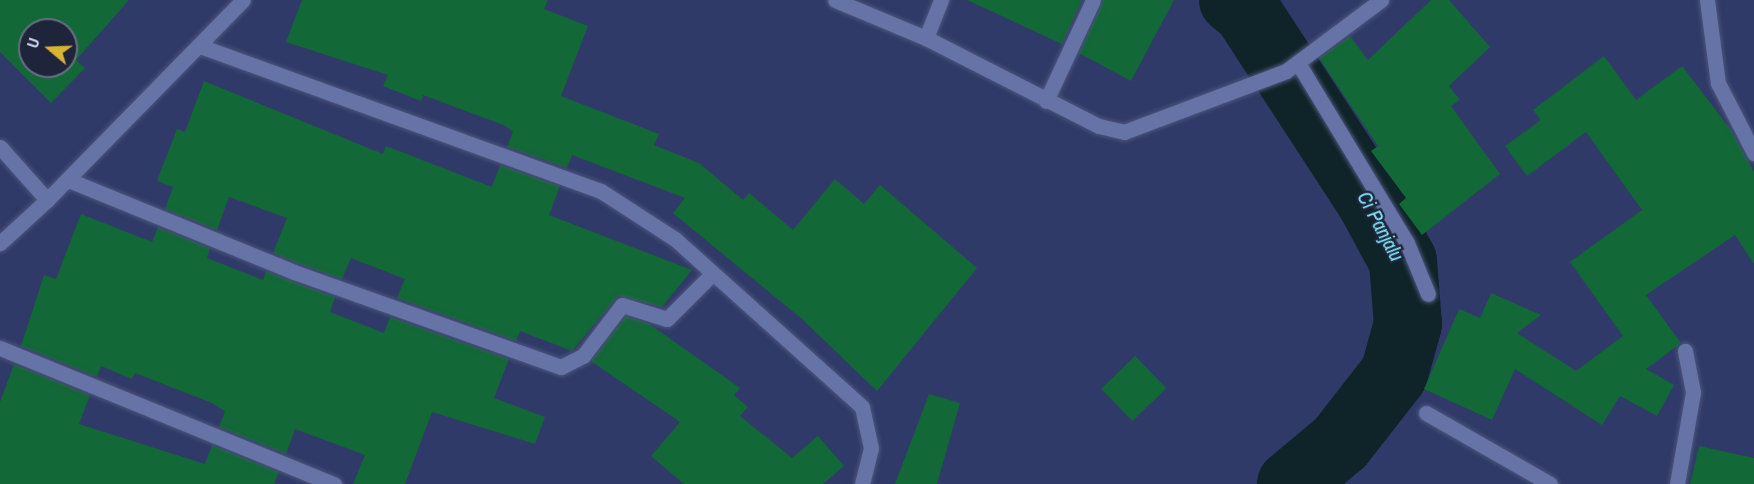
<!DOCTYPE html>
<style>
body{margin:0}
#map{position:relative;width:1754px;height:484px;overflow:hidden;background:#303a68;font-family:"Archivo Narrow",sans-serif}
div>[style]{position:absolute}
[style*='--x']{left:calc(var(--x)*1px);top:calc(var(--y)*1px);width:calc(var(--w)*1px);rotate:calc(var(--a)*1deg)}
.river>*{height:68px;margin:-34px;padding:0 34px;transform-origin:34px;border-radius:34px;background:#0f2428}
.building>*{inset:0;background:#126836;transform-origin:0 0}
.roads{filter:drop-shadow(0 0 2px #4d557c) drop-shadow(0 0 2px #4d557c)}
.street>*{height:15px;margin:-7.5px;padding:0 7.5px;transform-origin:7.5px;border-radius:7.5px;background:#6673a6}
span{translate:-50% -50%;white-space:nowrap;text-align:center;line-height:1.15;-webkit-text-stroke:4.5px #1e2439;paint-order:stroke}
.water-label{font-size:20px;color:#80eaff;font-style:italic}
.north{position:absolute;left:18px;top:18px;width:60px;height:60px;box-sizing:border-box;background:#1e2439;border:2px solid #676e86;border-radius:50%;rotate:289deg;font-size:16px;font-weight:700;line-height:24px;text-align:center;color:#d4ddf9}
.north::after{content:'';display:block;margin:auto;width:21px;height:27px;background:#d8b434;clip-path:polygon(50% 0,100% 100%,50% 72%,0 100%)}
</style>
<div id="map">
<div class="river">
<i style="--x:1233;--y:0;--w:16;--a:38"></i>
<i style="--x:1246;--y:10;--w:227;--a:56.9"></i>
<i style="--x:1370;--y:200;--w:69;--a:61.6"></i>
<i style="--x:1403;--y:261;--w:63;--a:85.5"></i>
<i style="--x:1408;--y:324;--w:52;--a:105.6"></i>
<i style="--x:1394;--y:374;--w:88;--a:128"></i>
<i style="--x:1340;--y:443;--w:64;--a:140.1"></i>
</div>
<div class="building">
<i style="clip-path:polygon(evenodd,0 0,129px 0,76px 60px,85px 68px,51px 103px,0 52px,0 0,30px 30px,66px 30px,66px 66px,30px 66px,30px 30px)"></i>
<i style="clip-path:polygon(302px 0,548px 0,544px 9px,588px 26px,561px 96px,659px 134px,654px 145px,699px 163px,743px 200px,749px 193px,793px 230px,835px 179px,864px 204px,880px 185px,977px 268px,877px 391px,802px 319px,673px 213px,685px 198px,572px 155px,567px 168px,507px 147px,513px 132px,506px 126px,423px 95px,421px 101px,383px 86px,388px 75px,286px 42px)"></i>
<i style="clip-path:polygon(967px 0,1082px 0,1062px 44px)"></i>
<i style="clip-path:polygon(1103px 0,1174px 0,1131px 81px,1079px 53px)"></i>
<i style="clip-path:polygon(1431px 0,1449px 0,1490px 47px,1449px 86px,1460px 100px,1451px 106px,1500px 174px,1422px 235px,1399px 204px,1406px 198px,1371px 151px,1378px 146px,1319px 58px,1350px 36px,1368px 60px)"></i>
<i style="clip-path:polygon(1604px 56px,1636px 100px,1682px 66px,1731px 130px,1754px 172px,1754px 264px,1735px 235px,1646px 295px,1681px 343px,1646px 369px,1674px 385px,1657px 416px,1620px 396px,1602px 425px,1515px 369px,1492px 420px,1424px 389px,1459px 309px,1480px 318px,1491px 293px,1541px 315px,1517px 333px,1576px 371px,1623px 336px,1570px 262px,1642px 210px,1586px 132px,1527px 176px,1505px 146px,1541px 120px,1533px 110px)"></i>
<i style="clip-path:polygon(204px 81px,383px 154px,386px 146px,492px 187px,500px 165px,560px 186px,549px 215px,692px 270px,662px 307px,618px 296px,572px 351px,520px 331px,516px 341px,397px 298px,405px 279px,351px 258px,342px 279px,297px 263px,273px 253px,287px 218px,229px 197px,217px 230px,165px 209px,173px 187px,157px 181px,177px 129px,185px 132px)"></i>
<i style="clip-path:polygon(81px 214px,152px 242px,158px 227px,210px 248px,207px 258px,263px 280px,266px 271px,335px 297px,330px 312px,384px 333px,390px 317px,509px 359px,494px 398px,545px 417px,535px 444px,432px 412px,405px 484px,353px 484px,365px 455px,295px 429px,286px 454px,219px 427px,225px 411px,212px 403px,135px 373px,132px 379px,101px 366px,97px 377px,21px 346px,44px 275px,56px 279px)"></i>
<i style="clip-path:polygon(626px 316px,648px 323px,740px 388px,734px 395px,748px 407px,740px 416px,792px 458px,818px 436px,844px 466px,823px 484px,684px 484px,651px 456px,680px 422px,591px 361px)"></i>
<i style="left:1135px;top:356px;width:45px;height:47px;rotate:46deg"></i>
<i style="clip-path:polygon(14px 364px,90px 395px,79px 424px,205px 464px,212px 445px,279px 472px,274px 484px,0 484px,0 402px)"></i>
<i style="clip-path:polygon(929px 394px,960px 403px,937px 484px,895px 484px)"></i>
<i style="clip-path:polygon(1699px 446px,1754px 458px,1754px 484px,1690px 484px)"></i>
</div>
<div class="roads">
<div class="street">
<i style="--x:835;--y:0;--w:99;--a:22.7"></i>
<i style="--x:926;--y:38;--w:194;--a:27"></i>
<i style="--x:1099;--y:126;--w:26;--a:13"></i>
<i style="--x:1124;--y:132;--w:173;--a:-20.6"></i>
<i style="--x:1286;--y:71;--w:119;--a:-36.8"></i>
<i style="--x:1707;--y:0;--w:84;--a:82.5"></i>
<i style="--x:1718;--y:83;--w:79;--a:62.8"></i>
<i style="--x:926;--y:38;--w:41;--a:-68.5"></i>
<i style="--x:200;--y:46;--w:426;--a:19.9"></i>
<i style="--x:601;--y:191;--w:88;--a:33"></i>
<i style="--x:675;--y:239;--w:251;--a:41.9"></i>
<i style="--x:862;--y:407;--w:42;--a:77.6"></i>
<i style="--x:871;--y:448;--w:37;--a:104"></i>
<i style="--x:1298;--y:63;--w:210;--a:58.8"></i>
<i style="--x:1407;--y:243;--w:55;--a:67.6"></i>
<i style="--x:1046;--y:101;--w:111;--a:-65"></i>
<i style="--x:0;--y:147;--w:71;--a:48.4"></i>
<i style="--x:47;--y:200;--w:64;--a:137.5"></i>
<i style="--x:71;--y:181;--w:241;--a:22.2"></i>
<i style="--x:294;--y:272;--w:283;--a:19.6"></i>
<i style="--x:561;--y:367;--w:25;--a:-27"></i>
<i style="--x:583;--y:356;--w:64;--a:-52.6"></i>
<i style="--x:622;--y:305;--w:47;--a:17.3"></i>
<i style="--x:667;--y:319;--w:64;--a:-45"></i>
<i style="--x:47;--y:200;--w:280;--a:-45.6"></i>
<i style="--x:0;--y:348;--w:361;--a:22.2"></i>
<i style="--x:1426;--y:413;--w:143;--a:29.8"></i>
<i style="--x:1677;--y:484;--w:93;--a:-80.1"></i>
<i style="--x:1693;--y:392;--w:42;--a:-101"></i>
</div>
</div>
<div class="water-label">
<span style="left:1381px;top:226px;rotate:62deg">Ci Panjalu</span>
</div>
<div class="north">U</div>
</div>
